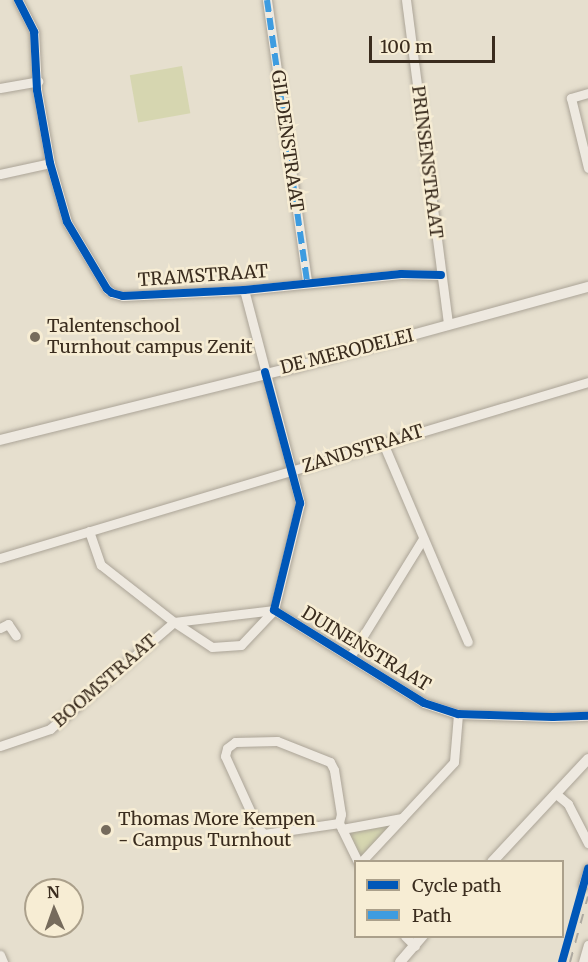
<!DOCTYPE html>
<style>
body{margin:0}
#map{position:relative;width:588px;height:962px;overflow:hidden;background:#e6dfce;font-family:Merriweather,serif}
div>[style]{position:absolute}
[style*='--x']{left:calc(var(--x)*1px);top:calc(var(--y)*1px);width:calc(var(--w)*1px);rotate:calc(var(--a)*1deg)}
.green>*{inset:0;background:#d6d6b0;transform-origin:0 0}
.roads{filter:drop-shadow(0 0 2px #aba497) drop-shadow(0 0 2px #aba497)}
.minor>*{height:9px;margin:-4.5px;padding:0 4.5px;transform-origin:4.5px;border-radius:4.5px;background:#eee9e0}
.tertiary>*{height:10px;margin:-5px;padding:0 5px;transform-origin:5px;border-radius:5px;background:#eee9e0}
.rail>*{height:2px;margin-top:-1px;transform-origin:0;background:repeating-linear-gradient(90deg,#ada9a0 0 10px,transparent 0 20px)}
.quiet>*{height:6px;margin-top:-3px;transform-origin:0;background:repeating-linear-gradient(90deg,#3e9ce0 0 12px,transparent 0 18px)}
.cycleway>*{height:8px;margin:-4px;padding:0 4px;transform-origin:4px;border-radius:4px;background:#0057b8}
.dots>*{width:16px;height:16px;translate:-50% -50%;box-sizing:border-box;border:3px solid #f7edd4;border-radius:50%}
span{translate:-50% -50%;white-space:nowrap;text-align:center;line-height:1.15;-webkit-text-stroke:5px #f7edd4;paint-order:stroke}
.street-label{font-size:18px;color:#3a2c1e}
.poi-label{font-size:18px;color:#3a2c1e}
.left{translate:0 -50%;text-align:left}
.legend{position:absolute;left:354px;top:860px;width:210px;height:78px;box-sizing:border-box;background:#f7edd4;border:2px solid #aba08b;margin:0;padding:8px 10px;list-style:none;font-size:18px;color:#3a2c1e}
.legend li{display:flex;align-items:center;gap:12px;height:30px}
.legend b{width:30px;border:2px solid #aba08b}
.north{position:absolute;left:24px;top:878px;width:60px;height:60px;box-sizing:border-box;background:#f7edd4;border:2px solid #aba08b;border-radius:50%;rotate:358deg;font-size:16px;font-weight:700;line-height:24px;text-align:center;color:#3a2c1e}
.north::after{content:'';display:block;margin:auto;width:21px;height:27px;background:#766b5c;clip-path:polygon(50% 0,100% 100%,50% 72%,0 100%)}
.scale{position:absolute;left:369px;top:36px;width:126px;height:27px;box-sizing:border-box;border:3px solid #3a2c1e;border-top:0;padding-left:8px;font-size:18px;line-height:21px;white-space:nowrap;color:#3a2c1e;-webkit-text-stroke:4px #f7edd4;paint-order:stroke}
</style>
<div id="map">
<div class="green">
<i style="left:182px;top:66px;width:48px;height:53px;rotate:80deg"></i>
<i style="clip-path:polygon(395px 822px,359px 861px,345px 831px)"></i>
</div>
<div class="roads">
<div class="minor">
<i style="--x:18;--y:0;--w:36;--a:63"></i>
<i style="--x:34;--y:32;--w:58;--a:87"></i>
<i style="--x:37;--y:90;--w:74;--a:79.9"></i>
<i style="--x:50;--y:163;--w:61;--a:73.9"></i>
<i style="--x:67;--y:222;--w:78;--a:59.2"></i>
<i style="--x:107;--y:289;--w:6;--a:39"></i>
<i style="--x:112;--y:293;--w:11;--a:15"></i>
<i style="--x:123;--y:296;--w:121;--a:-2.8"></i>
<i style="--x:244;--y:290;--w:158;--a:-5.8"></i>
<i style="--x:401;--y:274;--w:40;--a:1.4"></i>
<i style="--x:267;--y:0;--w:285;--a:81.9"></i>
<i style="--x:406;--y:0;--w:327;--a:82.6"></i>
<i style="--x:0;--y:88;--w:39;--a:-10"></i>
<i style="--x:588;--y:93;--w:18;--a:164"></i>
<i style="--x:571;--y:98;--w:72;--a:76.3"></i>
<i style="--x:0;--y:174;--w:51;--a:-12.4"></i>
<i style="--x:383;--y:443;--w:216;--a:66.9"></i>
<i style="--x:89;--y:531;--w:36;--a:71"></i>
<i style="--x:101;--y:565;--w:93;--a:38"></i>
<i style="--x:174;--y:622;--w:45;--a:33.3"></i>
<i style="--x:212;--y:647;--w:29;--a:-4"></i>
<i style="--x:241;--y:645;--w:48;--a:-46.7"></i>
<i style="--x:274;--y:610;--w:110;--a:-76.3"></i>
<i style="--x:300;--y:503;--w:220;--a:-104.7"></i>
<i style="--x:0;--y:558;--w:614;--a:-16.66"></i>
<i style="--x:274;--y:610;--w:176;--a:31.8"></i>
<i style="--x:424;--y:703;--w:36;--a:18"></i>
<i style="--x:458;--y:714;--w:95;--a:1.8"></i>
<i style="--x:553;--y:717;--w:35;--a:-2"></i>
<i style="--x:174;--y:622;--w:101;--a:-6.8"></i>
<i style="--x:0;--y:628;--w:9;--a:-27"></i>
<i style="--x:8;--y:624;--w:14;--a:56"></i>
<i style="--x:350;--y:657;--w:139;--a:-58.3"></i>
<i style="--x:0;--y:746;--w:53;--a:-18.8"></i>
<i style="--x:50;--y:729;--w:164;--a:-40.8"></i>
<i style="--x:555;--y:793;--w:17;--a:40"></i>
<i style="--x:568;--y:804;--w:44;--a:62.9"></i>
<i style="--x:339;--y:823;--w:76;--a:171.7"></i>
<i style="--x:264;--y:834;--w:8;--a:-135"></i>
<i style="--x:258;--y:828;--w:79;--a:-114.6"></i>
<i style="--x:225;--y:756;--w:8;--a:-76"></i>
<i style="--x:227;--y:748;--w:10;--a:-37"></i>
<i style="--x:235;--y:742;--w:42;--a:-1.4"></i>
<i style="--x:277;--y:741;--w:57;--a:21.6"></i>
<i style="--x:330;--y:762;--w:9;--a:63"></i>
<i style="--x:334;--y:770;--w:45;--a:81"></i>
<i style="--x:341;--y:814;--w:9;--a:103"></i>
<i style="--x:339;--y:823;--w:43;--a:64"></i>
<i style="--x:342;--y:829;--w:61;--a:-10.4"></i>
<i style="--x:402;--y:818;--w:76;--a:-47.1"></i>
<i style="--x:454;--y:762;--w:48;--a:-85.2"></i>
<i style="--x:361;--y:862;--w:60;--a:-47"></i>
<i style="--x:583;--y:885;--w:17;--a:-73"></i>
<i style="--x:405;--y:936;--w:14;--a:45"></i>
<i style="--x:0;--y:955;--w:8;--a:67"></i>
<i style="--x:583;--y:962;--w:18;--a:-74"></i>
</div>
<div class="tertiary">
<i style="--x:0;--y:440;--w:304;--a:-13.9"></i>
<i style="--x:295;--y:367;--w:304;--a:-15.3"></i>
<i style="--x:492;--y:862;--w:141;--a:-47"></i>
<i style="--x:400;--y:962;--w:35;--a:-49"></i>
</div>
</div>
<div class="rail">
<i style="--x:570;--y:962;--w:68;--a:-74.7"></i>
</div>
<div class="quiet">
<i style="--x:267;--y:0;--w:285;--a:81.9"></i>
</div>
<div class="cycleway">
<i style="--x:18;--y:0;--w:36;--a:63"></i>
<i style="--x:34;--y:32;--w:58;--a:87"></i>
<i style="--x:37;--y:90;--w:74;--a:79.9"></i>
<i style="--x:50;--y:163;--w:61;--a:73.9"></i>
<i style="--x:67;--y:222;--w:78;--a:59.2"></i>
<i style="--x:107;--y:289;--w:6;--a:39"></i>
<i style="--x:112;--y:293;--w:11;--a:15"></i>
<i style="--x:123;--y:296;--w:121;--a:-2.8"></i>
<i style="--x:244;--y:290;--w:158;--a:-5.8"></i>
<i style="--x:401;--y:274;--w:40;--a:1.4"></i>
<i style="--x:265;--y:372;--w:136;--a:75"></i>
<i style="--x:300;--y:503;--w:110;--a:103.7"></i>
<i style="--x:274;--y:610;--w:176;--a:31.8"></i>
<i style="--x:424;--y:703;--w:36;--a:18"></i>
<i style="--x:458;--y:714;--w:95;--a:1.8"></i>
<i style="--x:553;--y:717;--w:35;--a:-2"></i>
<i style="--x:562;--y:962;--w:97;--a:-74.4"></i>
</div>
<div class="dots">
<i style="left:35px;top:337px;background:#766b5c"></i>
<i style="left:106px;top:830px;background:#766b5c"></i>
</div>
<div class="street-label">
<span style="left:287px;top:141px;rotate:82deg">GILDENSTRAAT</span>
<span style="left:427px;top:162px;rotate:83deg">PRINSENSTRAAT</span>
<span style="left:203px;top:276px;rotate:-4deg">TRAMSTRAAT</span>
<span style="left:347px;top:352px;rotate:-14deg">DE MERODELEI</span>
<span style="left:363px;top:449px;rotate:-17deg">ZANDSTRAAT</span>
<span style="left:366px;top:649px;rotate:31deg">DUINENSTRAAT</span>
<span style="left:105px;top:681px;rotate:-41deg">BOOMSTRAAT</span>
</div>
<div class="poi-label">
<span class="left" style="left:47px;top:337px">Talentenschool<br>Turnhout campus Zenit</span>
<span class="left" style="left:118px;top:830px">Thomas More Kempen<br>- Campus Turnhout</span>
</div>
<ul class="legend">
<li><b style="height:8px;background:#0057b8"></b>Cycle path</li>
<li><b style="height:8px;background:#3e9ce0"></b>Path</li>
</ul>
<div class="north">N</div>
<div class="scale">100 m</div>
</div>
